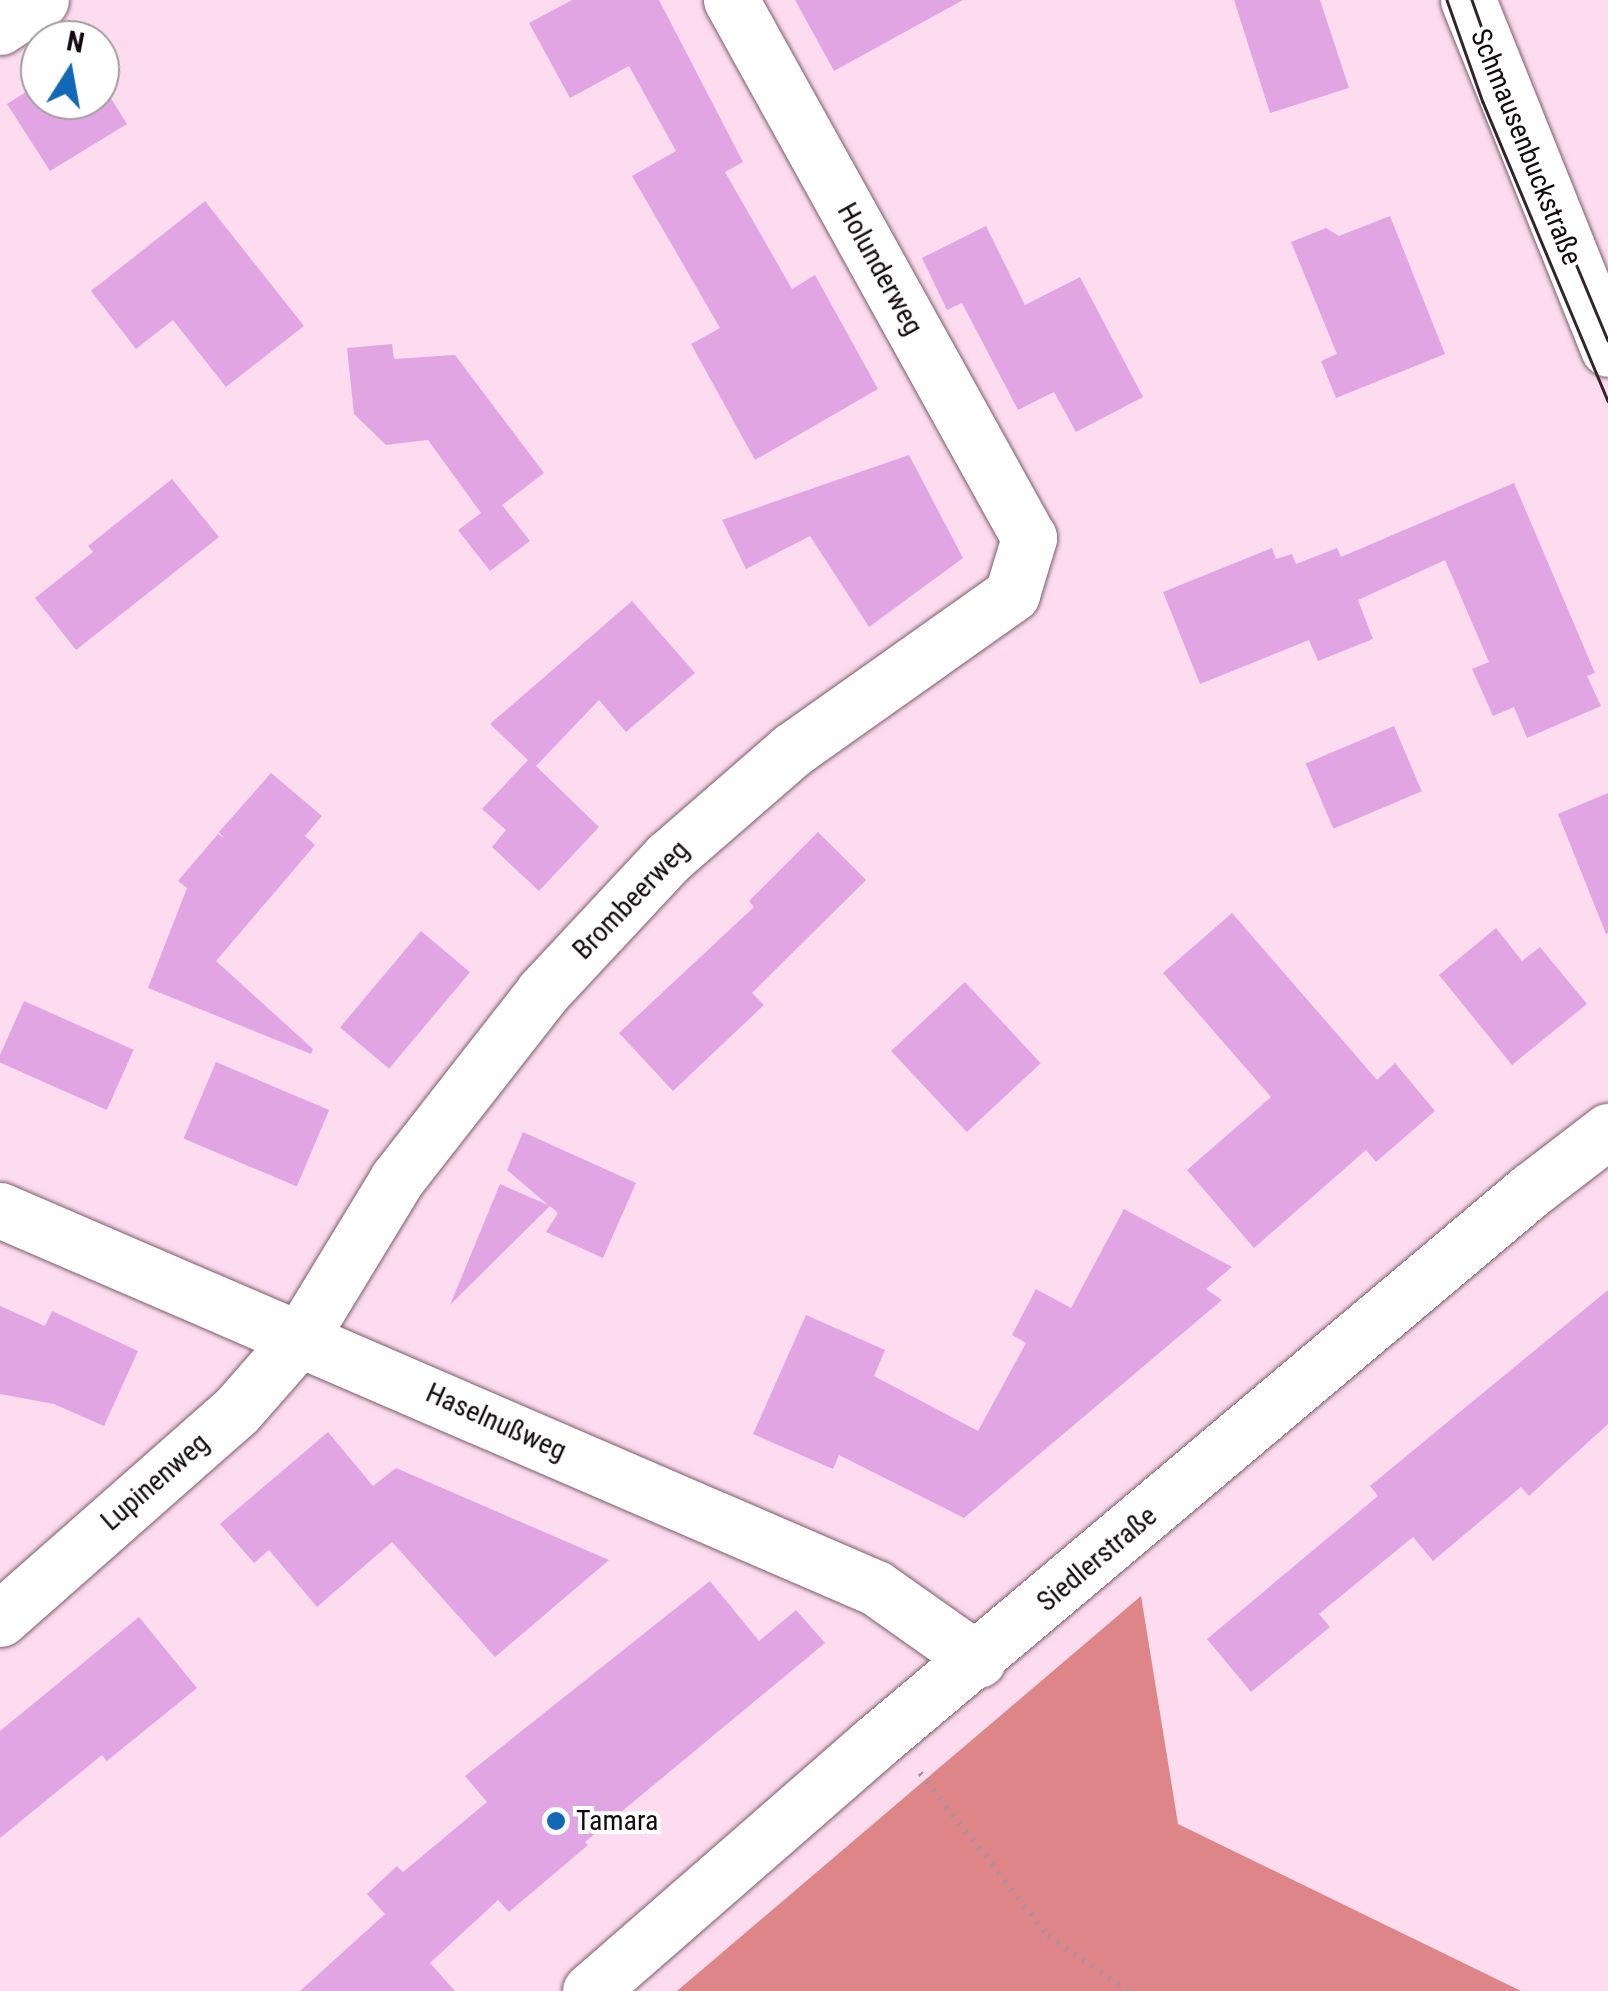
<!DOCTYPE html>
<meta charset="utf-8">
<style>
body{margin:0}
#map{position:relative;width:1608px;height:1991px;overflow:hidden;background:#fedcef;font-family:"Roboto Condensed",sans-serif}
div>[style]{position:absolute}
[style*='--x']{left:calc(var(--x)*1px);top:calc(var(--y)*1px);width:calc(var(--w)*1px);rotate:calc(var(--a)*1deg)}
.forest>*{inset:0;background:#dd8587}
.building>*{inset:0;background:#e1a5e4;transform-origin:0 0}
.path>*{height:6px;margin-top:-3px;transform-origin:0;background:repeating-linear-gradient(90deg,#ac92a0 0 2.5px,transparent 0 10.5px)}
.roads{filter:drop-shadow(0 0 2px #7a5d6e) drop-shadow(0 0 2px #7a5d6e)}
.minor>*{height:55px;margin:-27.5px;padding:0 27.5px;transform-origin:27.5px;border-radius:27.5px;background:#fff}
.tram>*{height:2.5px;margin:-1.25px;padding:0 1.25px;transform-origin:1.25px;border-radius:1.25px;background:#32242b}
.dots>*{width:28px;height:28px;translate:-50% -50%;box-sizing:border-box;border:5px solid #fff;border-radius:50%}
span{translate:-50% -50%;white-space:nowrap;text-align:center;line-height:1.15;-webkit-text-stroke:8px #fff;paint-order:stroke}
.street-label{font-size:28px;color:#14090f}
.poi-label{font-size:28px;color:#14090f}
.left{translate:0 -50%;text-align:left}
.north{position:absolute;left:20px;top:20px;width:100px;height:100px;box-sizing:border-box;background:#fff;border:2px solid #a19d9f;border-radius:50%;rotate:11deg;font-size:28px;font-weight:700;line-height:40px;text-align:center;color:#14090f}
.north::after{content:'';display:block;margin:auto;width:35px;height:45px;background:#1168b6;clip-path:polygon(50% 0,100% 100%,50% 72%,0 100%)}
</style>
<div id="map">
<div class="forest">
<i style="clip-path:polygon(1141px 1596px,1178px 1824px,1521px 1991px,677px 1991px)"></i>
</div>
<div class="building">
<i style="clip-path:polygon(572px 0,659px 0,743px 162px,725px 172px,792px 289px,815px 275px,878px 389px,755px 460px,691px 344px,720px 328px,632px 176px,676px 151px,629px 66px,570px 98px,529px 23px)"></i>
<i style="clip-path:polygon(795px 0,963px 0,834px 71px)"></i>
<i style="clip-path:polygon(1234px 0,1320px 0,1349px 88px,1270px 113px)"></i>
<i style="clip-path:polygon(100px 81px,127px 124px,50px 171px,7px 104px,40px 83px,40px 100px,100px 100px)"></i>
<i style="clip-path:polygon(205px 201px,304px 326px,226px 387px,173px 320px,136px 349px,91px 291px)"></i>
<i style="clip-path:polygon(1390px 216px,1445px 354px,1336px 398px,1321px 361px,1337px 354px,1291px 242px,1326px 228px,1339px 236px)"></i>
<i style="clip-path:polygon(986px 226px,1025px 305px,1080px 277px,1143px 397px,1076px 432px,1054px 392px,1018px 410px,962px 303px,947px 310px,922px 258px)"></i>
<i style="clip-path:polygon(392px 344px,394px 359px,455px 355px,544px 473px,502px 505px,530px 541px,490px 571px,458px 530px,481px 513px,428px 440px,386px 445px,354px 414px,347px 348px)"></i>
<i style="clip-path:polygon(909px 455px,963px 558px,869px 627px,810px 536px,746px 569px,722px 520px)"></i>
<i style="clip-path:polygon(172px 479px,219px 537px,76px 650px,35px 598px,93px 552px,88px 546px)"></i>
<i style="clip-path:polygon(1514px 483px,1595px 673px,1587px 676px,1601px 706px,1527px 738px,1514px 707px,1493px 716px,1472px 669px,1489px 662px,1445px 560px,1358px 600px,1373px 639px,1318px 661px,1309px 640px,1200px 684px,1163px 592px,1272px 548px,1276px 559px,1292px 554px,1296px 564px,1337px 548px,1341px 557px)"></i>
<i style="clip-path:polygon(632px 601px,695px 673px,626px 732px,599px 700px,536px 766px,599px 827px,539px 891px,492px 847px,506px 830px,482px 809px,528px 760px,490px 724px)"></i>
<i style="left:1394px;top:726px;width:71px;height:96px;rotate:67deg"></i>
<i style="clip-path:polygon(271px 773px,322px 816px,305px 836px,315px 845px,216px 961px,313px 1049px,311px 1054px,148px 988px,187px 888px,178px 881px,218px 834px,224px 838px,219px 832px)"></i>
<i style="clip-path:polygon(1608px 793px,1608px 933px,1606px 934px,1558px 814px)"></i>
<i style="clip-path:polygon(818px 832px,866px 880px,752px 993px,764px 1005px,673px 1091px,619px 1033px,754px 907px,749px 901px)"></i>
<i style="clip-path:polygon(1232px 913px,1377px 1080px,1395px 1063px,1435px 1111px,1376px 1162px,1366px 1150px,1254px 1248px,1187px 1170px,1271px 1097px,1163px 973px)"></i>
<i style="clip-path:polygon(1496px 928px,1522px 961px,1540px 947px,1587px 1004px,1512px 1065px,1439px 975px)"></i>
<i style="left:421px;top:931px;width:64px;height:126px;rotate:40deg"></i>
<i style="left:965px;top:982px;width:111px;height:101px;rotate:47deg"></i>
<i style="left:24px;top:1001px;width:120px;height:66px;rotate:24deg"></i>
<i style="left:216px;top:1062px;width:123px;height:83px;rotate:23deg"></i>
<i style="clip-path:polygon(523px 1132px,636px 1183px,603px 1258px,546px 1232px,558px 1213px,550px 1206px,450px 1305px,500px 1184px,548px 1205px,507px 1170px)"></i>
<i style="clip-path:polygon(1124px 1209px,1232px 1267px,1206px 1289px,1222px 1300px,964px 1518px,839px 1455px,833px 1469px,753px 1434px,806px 1315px,885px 1350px,874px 1376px,978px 1431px,1026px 1343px,1012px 1335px,1036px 1289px,1071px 1308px)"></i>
<i style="clip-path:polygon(1608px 1290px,1608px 1424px,1529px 1496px,1521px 1487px,1433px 1561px,1413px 1537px,1319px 1614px,1330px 1627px,1251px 1692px,1207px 1639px,1378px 1496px,1370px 1486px)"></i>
<i style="clip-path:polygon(0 1306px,45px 1326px,52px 1311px,138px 1351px,104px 1426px,54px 1404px,0 1394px)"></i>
<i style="clip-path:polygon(328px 1432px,373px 1486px,396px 1468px,609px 1560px,495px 1657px,392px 1542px,317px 1607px,269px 1550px,254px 1563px,220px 1524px)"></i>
<i style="clip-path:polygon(710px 1581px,759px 1641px,796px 1610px,825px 1643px,585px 1842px,588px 1845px,509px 1912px,498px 1900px,430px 1963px,455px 1991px,300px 1991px,385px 1914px,367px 1894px,397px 1866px,403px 1872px,487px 1802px,465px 1776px)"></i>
<i style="clip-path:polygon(139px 1617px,197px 1688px,107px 1761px,102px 1755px,0 1838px,0 1731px)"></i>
</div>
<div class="path">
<i style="--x:920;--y:1773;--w:207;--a:51.9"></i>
<i style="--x:1048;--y:1936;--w:97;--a:34.5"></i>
</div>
<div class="roads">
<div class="minor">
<i style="--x:1468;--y:0;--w:376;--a:68.1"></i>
<i style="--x:0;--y:27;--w:49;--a:-33.4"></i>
<i style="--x:0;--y:1210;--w:954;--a:23.34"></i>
<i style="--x:876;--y:1588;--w:125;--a:35.2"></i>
<i style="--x:0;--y:1619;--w:316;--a:-41.4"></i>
<i style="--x:237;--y:1410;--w:97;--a:-48.8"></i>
<i style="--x:301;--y:1337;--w:185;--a:-58.7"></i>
<i style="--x:397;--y:1179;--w:237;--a:-52"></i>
<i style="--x:543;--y:992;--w:185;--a:-47"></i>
<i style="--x:669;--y:857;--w:163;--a:-41"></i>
<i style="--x:792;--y:750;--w:270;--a:-35.3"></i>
<i style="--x:1012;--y:594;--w:59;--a:-73.1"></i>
<i style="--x:1029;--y:538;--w:615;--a:-118.98"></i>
<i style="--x:590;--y:1991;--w:376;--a:-41.1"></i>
<i style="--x:873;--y:1744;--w:860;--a:-40.1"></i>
<i style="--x:1531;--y:1190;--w:97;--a:-37.5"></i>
</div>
</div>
<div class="tram">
<i style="--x:1447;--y:0;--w:108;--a:70.6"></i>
<i style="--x:1483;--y:102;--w:324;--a:67.3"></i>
<i style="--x:1472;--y:0;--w:99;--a:70.5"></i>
<i style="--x:1505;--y:93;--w:268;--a:67.4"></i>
</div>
<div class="dots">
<i style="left:556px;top:1821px;background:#1168b6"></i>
</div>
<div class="street-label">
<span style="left:1526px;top:147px;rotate:68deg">Schmausenbuckstraße</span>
<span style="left:880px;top:269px;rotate:61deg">Holunderweg</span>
<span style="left:631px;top:900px;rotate:-46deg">Brombeerweg</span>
<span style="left:496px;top:1422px;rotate:24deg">Haselnußweg</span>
<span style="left:155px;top:1482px;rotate:-41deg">Lupinenweg</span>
<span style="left:1097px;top:1559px;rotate:-40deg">Siedlerstraße</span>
</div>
<div class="poi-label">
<span class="left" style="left:576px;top:1821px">Tamara</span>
</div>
<div class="north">N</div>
</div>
